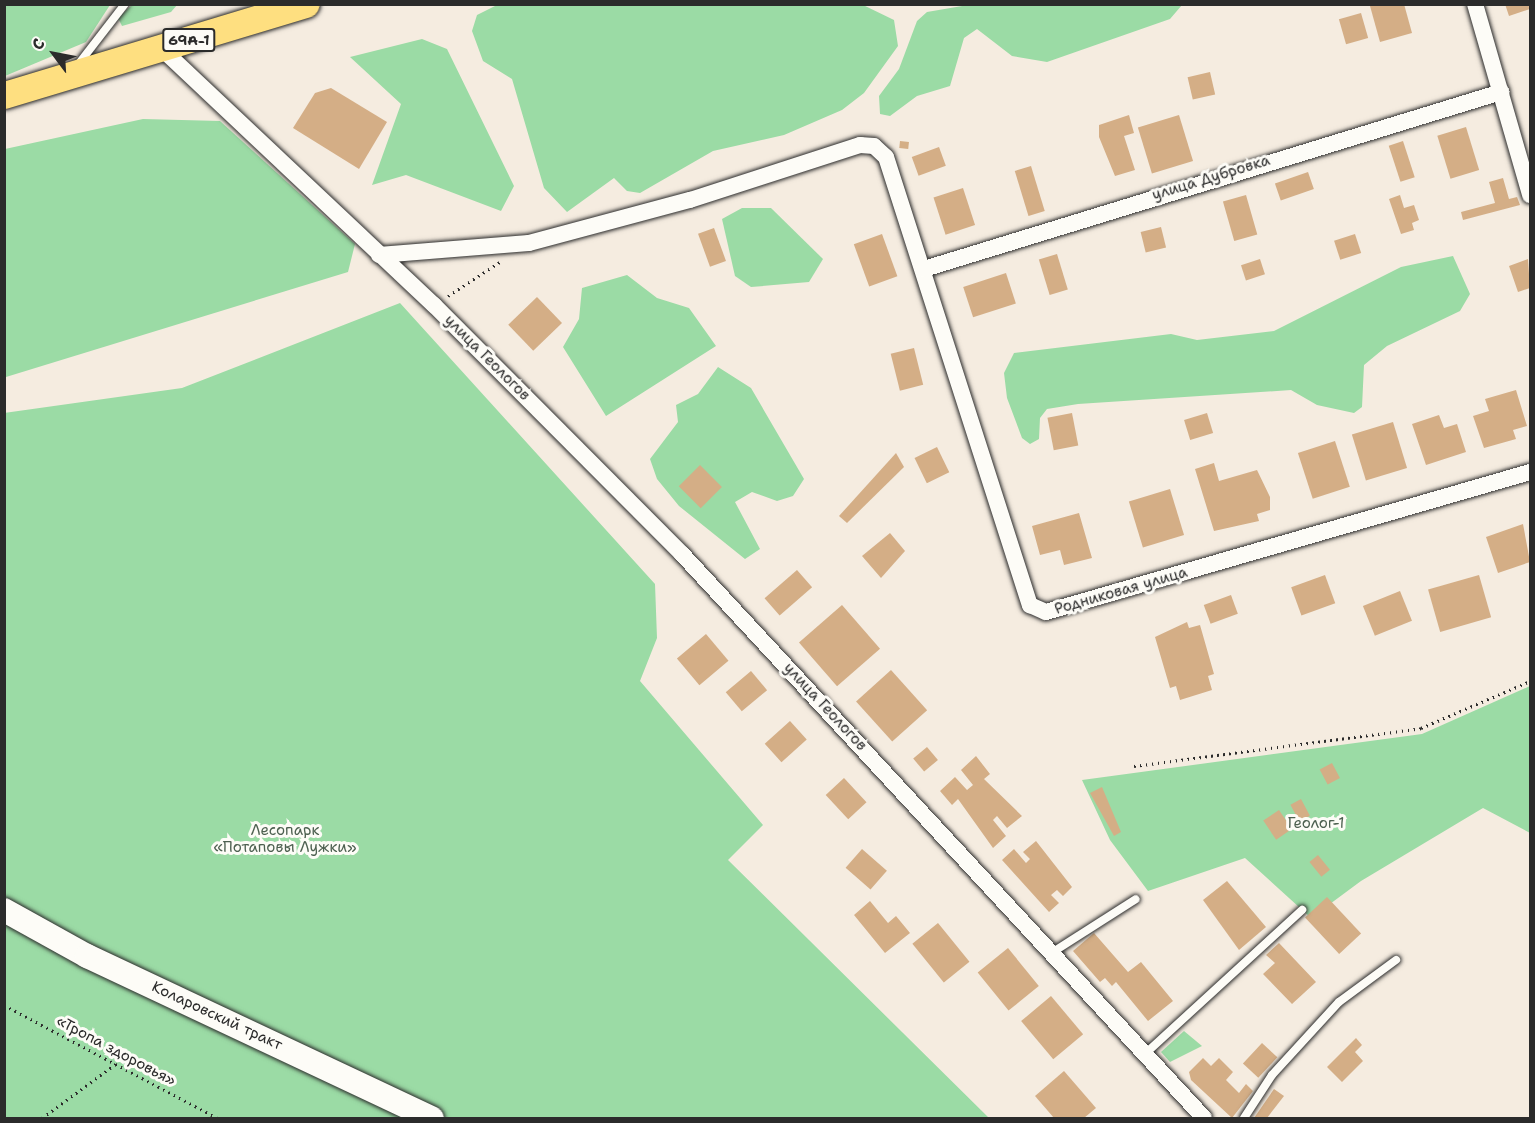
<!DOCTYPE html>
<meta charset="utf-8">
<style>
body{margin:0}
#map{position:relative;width:1535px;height:1123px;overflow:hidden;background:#f5ece0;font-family:"Shantell Sans",sans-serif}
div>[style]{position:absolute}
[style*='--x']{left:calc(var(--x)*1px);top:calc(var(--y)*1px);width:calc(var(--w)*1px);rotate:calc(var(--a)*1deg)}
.green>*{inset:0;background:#9bdba5}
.building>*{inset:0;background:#d4ae86;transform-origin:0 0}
.path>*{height:3px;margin-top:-1.5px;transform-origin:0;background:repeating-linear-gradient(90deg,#2b2b2b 0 1.5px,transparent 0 6px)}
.roads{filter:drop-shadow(0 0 2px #2b2b2b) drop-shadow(0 0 2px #2b2b2b)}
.lane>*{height:8px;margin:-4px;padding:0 4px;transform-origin:4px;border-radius:4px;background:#fdfcf7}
.street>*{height:16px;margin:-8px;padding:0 8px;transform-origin:8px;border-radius:8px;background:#fdfcf7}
.secondary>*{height:24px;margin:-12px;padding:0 12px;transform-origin:12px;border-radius:12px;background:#fdfcf7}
.primary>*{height:27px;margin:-13.5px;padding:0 13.5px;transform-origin:13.5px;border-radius:13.5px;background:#fedf80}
span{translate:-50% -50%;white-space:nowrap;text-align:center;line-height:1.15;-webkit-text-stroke:6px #fdfcf7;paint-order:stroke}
.shield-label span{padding:2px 4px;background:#fdfcf7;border:2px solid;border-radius:4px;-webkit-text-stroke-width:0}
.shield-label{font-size:14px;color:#2b2b2b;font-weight:700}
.street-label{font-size:15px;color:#2b2b2b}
.park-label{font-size:15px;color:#4d6050}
.frame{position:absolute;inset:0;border:6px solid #2b2b2b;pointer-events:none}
.north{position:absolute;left:24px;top:24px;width:60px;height:60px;-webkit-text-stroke:4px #fdfcf7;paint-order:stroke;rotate:302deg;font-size:16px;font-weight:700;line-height:24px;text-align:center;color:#2b2b2b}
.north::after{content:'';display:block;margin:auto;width:21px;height:27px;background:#2b2b2b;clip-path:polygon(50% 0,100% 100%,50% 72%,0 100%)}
</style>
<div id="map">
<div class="green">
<i style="clip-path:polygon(861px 4px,894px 20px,898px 46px,864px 93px,842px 110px,784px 135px,713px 151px,640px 193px,627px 191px,614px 178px,567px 212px,544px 188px,512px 79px,483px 61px,472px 31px,477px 15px,497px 5px)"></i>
<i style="clip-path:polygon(4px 5px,5px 4px,110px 5px,86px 42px,5px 76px)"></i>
<i style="clip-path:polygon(132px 5px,177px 5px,171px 12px,122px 26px,118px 18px)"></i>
<i style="clip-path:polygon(968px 5px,968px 4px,1182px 5px,1170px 19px,1047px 62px,1012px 56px,977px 29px,964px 38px,950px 86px,917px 96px,890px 116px,880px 114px,879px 96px,899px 69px,917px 21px,927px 12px)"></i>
<i style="clip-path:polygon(422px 39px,447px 49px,514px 186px,501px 211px,406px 175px,372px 185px,401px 104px,350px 57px)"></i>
<i style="clip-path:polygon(143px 119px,220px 121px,355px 244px,348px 272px,6px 377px,5px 149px)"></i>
<i style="clip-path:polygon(742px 208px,771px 208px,823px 259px,809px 282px,751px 287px,735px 276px,722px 219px)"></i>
<i style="clip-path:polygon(1453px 256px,1470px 294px,1460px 311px,1387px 346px,1364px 365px,1362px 407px,1354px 413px,1317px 405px,1291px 390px,1078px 404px,1047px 409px,1040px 418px,1039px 439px,1030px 444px,1022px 438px,1007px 398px,1004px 373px,1014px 353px,1171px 334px,1197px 340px,1274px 331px,1401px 267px)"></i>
<i style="clip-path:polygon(627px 275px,657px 298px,689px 308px,716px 346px,606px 416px,563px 347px,579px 319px,582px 288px)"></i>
<i style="clip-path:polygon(400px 303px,655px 584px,657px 638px,640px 681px,763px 825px,728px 860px,989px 1118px,5px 1118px,4px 413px,182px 388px)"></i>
<i style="clip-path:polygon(718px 367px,751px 388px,804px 479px,793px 496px,777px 501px,752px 492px,735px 502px,760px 549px,745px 559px,679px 506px,657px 479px,650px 459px,678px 422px,676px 405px,698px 394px)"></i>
<i style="clip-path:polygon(1530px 686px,1530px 833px,1483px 808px,1361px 881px,1311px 918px,1245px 858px,1148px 891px,1110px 840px,1082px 780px,1422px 734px)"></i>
<i style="clip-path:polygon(1184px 1031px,1202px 1046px,1170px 1062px,1161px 1052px)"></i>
</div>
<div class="building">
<i style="clip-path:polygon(1404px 4px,1412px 33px,1380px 42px,1370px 6px)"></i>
<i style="clip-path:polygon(1505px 4px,1530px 4px,1530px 9px,1509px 16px)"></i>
<i style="left:1361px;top:13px;width:26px;height:23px;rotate:74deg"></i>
<i style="left:1210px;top:72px;width:23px;height:23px;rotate:77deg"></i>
<i style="clip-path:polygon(331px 88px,387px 122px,359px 169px,293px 128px,315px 93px)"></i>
<i style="clip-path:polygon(1129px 115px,1134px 133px,1124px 136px,1135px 170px,1115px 176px,1099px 137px,1099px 125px)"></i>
<i style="left:1179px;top:115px;width:48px;height:43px;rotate:73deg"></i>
<i style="left:1466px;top:127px;width:45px;height:30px;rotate:73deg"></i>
<i style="left:900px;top:141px;width:9px;height:7px;rotate:6deg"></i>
<i style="left:1403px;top:141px;width:38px;height:15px;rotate:72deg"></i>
<i style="left:939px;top:147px;width:20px;height:29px;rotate:70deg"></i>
<i style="left:1031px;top:166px;width:47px;height:17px;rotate:73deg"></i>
<i style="left:1308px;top:172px;width:18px;height:35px;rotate:71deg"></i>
<i style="clip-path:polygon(1503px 178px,1509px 199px,1517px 197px,1520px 205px,1463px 220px,1461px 212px,1495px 203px,1489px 182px)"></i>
<i style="left:963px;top:188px;width:39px;height:31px;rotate:72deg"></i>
<i style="left:1246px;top:195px;width:41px;height:24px;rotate:74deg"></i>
<i style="clip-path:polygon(1400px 195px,1404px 208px,1414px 205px,1419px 220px,1412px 223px,1414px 230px,1401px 234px,1389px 199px)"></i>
<i style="left:1161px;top:227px;width:21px;height:21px;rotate:76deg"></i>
<i style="left:714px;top:228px;width:35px;height:17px;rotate:70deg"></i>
<i style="left:882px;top:234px;width:45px;height:30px;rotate:70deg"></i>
<i style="left:1355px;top:234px;width:20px;height:22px;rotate:72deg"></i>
<i style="left:1057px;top:254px;width:37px;height:19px;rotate:73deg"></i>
<i style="left:1260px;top:259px;width:16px;height:20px;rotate:72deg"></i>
<i style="clip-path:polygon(1528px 259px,1530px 288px,1518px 292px,1509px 266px)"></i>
<i style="left:1006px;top:273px;width:32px;height:45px;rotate:72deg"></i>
<i style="left:537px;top:297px;width:36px;height:40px;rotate:46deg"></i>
<i style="left:914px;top:348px;width:38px;height:24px;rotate:76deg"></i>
<i style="clip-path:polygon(1516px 390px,1527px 426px,1513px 430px,1516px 439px,1484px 448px,1473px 416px,1489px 411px,1485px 399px)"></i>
<i style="left:1072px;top:413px;width:33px;height:25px;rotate:79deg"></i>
<i style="left:1207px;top:413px;width:21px;height:24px;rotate:73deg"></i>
<i style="clip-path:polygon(1439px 415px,1444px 428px,1457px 424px,1466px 452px,1426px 465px,1412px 424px)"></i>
<i style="left:1393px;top:422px;width:48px;height:43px;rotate:73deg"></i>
<i style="left:1335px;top:441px;width:48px;height:39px;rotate:72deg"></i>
<i style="left:937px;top:447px;width:28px;height:25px;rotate:64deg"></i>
<i style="clip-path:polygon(896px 453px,904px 467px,847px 523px,839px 516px)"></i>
<i style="clip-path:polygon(1214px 463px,1219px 481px,1257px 470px,1270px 497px,1270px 510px,1257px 514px,1259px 521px,1214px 531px,1195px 469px)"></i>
<i style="left:700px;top:465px;width:31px;height:30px;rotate:45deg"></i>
<i style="left:1170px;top:489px;width:48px;height:43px;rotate:73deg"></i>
<i style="clip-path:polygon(1079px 513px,1092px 558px,1064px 565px,1060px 550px,1040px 555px,1032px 526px)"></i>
<i style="clip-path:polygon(1523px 524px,1530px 562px,1498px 573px,1486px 537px)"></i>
<i style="clip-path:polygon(890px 533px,905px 551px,881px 578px,862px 556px)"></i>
<i style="left:797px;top:570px;width:23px;height:43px;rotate:49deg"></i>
<i style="left:1325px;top:575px;width:30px;height:36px;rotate:70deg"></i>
<i style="left:1479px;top:575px;width:44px;height:53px;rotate:74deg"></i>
<i style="left:1400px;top:591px;width:32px;height:40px;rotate:68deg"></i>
<i style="left:1231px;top:595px;width:20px;height:29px;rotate:70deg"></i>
<i style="left:842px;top:605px;width:58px;height:57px;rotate:49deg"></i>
<i style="clip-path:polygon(1187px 622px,1189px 628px,1200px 625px,1214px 674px,1208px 676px,1212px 690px,1180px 700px,1176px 686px,1170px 688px,1155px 637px)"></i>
<i style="left:706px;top:634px;width:35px;height:38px;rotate:50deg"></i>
<i style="left:891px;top:670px;width:54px;height:47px;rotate:48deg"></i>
<i style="left:751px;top:671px;width:25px;height:33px;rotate:50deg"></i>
<i style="left:790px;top:721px;width:25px;height:34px;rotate:48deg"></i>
<i style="left:927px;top:747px;width:17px;height:18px;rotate:50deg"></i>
<i style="clip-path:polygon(976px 756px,990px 774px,984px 779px,1022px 816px,1007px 828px,997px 816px,993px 820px,1006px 836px,993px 848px,958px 799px,952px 805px,940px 791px,955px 777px,967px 790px,973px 785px,961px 770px)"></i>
<i style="left:1332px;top:763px;width:17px;height:14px;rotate:62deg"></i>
<i style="left:844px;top:778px;width:33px;height:25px;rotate:47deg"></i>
<i style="clip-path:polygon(1102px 787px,1121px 832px,1114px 836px,1090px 793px)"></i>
<i style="left:1301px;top:799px;width:19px;height:12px;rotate:62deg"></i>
<i style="left:1279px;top:810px;width:23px;height:19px;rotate:56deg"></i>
<i style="clip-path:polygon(1036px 841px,1072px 887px,1063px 896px,1057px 890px,1051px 895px,1059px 903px,1049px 912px,1002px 860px,1014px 849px,1026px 863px,1030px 859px,1023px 852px)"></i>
<i style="left:862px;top:849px;width:33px;height:25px;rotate:41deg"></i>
<i style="left:1318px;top:855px;width:19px;height:11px;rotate:51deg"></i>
<i style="clip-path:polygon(1227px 881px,1266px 927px,1239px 950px,1203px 900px)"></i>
<i style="left:1327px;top:897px;width:50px;height:30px;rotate:47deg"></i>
<i style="clip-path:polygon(870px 901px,888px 923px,896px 916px,910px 933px,885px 953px,854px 915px)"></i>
<i style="left:938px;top:923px;width:50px;height:33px;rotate:51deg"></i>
<i style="clip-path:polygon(1094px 933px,1128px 972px,1141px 962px,1173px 1001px,1148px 1021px,1116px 982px,1112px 986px,1105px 978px,1100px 982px,1073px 951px)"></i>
<i style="clip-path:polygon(1279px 943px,1316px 982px,1292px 1004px,1263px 974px,1275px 963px,1266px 955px)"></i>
<i style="left:1008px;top:948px;width:49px;height:39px;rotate:51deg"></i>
<i style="left:1051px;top:996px;width:50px;height:39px;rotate:50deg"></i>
<i style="clip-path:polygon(1356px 1038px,1362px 1045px,1355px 1052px,1363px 1061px,1342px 1082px,1327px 1067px)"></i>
<i style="left:1262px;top:1043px;width:21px;height:28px;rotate:43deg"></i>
<i style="clip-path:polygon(1203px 1058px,1211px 1066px,1219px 1058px,1233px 1072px,1226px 1080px,1239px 1093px,1246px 1084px,1253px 1091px,1232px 1118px,1191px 1080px,1189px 1072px)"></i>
<i style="clip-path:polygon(1064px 1071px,1096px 1108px,1084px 1118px,1054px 1118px,1035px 1096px)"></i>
<i style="clip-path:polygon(1274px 1089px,1284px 1096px,1267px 1118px,1254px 1118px)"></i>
</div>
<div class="path">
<i style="--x:448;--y:296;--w:62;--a:-33.2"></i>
<i style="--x:1134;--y:766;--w:290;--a:-7.5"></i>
<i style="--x:1421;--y:728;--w:119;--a:-23.3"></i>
<i style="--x:4;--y:1005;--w:241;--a:27.9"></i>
<i style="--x:42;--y:1118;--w:93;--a:-36.3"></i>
</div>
<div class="roads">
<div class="lane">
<i style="--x:77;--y:66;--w:78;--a:-52.3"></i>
<i style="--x:1053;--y:952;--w:98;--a:-32.6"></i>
<i style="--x:1146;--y:1053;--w:212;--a:-42.5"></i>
<i style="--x:1244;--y:1118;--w:51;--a:-56.9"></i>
<i style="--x:1272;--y:1075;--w:99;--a:-47.5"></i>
<i style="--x:1339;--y:1002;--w:71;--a:-36.4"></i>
</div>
<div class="street">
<i style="--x:1475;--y:4;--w:199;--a:73.9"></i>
<i style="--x:161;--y:48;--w:375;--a:43.3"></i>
<i style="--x:434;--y:305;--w:351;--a:45.1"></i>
<i style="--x:682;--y:554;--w:768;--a:47.21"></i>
<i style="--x:379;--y:255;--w:150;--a:-4.6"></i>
<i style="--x:529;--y:243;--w:167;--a:-15"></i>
<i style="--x:690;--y:200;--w:179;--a:-17.9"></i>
<i style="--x:860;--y:145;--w:14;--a:4"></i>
<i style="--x:874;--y:146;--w:16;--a:43"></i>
<i style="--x:886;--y:157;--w:471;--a:72.2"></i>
<i style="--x:1030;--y:605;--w:17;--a:24"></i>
<i style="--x:1046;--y:612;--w:504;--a:-16.13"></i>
<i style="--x:924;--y:269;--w:604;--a:-17.05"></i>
</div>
<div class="secondary">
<i style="--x:4;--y:910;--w:95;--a:29"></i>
<i style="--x:87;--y:956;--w:381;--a:25.2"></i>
</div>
<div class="primary">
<i style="--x:4;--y:95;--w:315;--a:-16.8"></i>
</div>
</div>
<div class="shield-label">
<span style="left:189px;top:40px">69А-1</span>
</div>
<div class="street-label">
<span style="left:1211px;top:178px;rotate:-17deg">улица Дубровка</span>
<span style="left:487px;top:358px;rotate:45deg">улица Геологов</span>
<span style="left:1121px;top:591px;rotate:-16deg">Родниковая улица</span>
<span style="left:825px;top:707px;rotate:47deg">улица Геологов</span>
<span style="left:217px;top:1016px;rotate:25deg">Коларовский тракт</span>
<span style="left:116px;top:1051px;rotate:28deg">«Тропа здоровья»</span>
</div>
<div class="park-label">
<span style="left:1316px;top:824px">Геолог-1</span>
<span style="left:285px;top:839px">Лесопарк<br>«Потаповы Лужки»</span>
</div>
<div class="frame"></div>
<div class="north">С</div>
</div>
